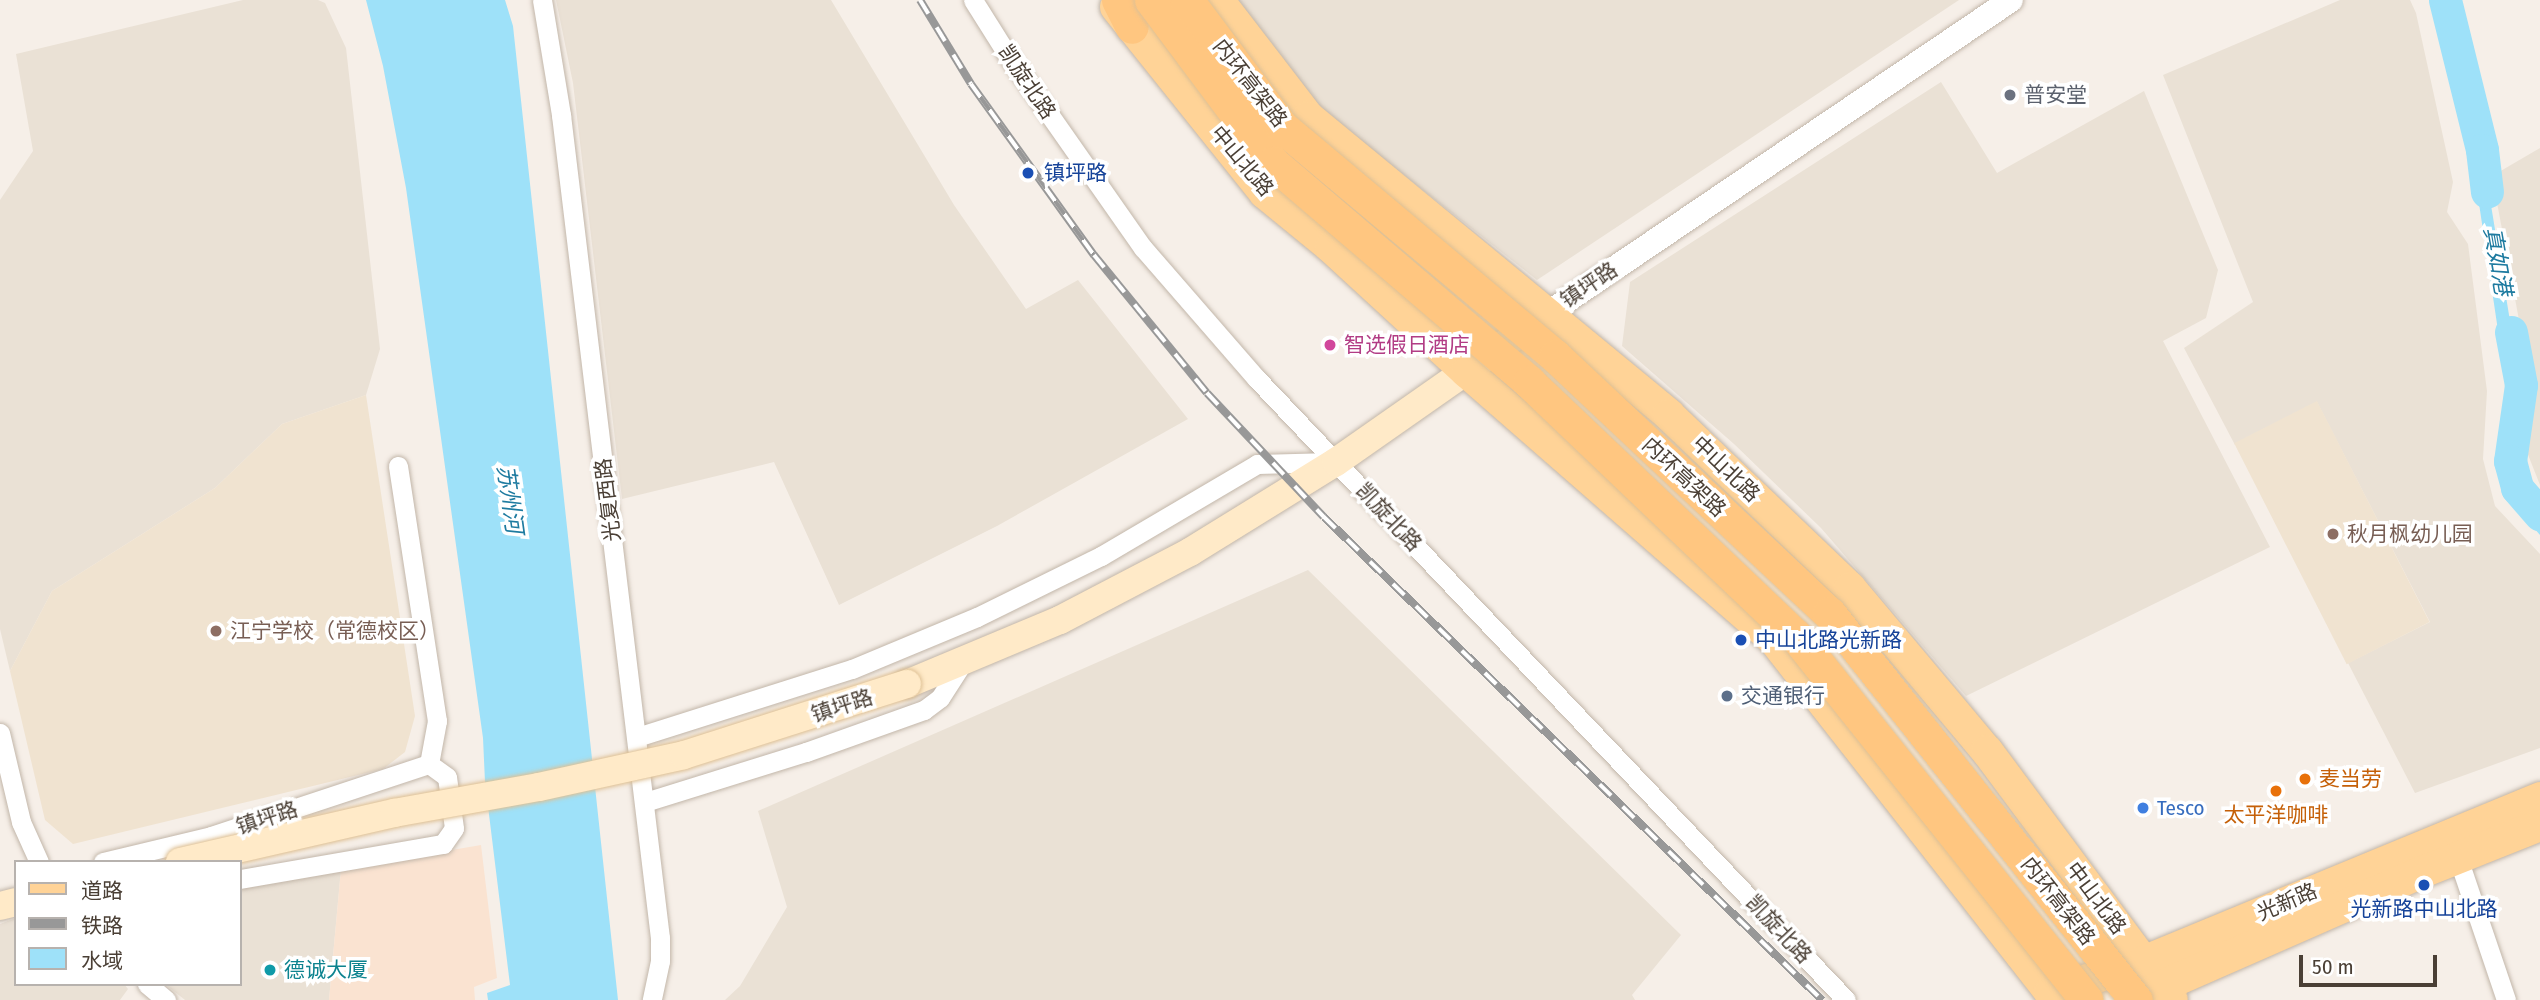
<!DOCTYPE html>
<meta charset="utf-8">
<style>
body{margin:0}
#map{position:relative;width:2540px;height:1000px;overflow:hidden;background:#f6efe8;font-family:"Fira Sans Condensed","Noto Sans SC",sans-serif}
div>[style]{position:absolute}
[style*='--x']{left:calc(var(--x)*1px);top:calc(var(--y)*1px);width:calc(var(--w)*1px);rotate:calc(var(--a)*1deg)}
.residential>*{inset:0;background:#eae1d5}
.commercial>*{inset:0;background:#fae3d1}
.education>*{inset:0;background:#f0e3d0;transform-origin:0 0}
.water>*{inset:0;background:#9ee1f9}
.river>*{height:33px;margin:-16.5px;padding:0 16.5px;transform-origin:16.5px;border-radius:16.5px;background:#9ee1f9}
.roads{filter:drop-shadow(0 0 2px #c2b6a9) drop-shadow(0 0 2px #c2b6a9)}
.minor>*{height:19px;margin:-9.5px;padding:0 9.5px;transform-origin:9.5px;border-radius:9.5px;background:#fff}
.tertiary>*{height:24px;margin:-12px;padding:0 12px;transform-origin:12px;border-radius:12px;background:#fff}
.secondary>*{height:28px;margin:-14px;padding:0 14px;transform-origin:14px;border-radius:14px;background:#ffeac8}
.primary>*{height:32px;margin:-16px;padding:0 16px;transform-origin:16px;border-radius:16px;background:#ffd397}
.trunk>*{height:33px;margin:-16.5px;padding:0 16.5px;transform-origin:16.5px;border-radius:16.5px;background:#ffc680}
.rail>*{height:8px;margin-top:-4px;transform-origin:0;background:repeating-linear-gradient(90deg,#fff 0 16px,#989898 0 32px);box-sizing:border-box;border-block:2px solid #989898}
.bridges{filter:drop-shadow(0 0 2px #dec094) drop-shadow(0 0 2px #dec094)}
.secondary-bridge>*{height:28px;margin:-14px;padding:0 14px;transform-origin:14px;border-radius:14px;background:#ffeac8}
.trunk-bridge>*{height:33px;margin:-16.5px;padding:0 16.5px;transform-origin:16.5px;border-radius:16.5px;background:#ffc680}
.dots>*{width:19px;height:19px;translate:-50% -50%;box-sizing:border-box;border:4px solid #fff;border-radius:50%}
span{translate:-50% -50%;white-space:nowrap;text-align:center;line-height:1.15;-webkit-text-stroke:7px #fff;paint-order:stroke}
.street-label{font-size:21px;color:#4a3f35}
.worship-label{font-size:21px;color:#5b616d}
.left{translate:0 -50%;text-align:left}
.transit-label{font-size:21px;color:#164399}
.hotel-label{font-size:21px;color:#b23c85}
.education-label{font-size:21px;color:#785e54}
.service-label{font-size:21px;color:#4e5e75}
.food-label{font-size:21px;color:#c56008}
.shop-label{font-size:21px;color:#366cbe}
.culture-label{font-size:21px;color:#0d838f}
.water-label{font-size:23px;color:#1e7ba0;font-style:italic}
.legend{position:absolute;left:14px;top:860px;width:228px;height:126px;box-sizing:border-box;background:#fff;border:2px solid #b7b2ae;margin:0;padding:9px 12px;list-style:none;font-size:21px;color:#4a3f35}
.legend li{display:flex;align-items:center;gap:14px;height:35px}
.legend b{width:35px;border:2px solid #b7b2ae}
.scale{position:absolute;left:2299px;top:955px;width:138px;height:32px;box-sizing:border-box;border:4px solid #4a3f35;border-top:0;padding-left:9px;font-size:21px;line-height:24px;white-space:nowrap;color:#4a3f35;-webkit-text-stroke:5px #fff;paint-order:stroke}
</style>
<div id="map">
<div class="residential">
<i style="clip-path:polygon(243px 0,318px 0,325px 3px,346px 48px,380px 349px,366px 395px,282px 424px,215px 488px,52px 591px,10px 671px,0 629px,0 200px,33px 151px,16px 54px)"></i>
<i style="clip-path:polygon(556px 0,831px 0,954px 205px,1026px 309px,1078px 280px,1188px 419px,997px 526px,839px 605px,774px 462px,622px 499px,573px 83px)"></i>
<i style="clip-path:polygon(1234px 0,1959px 0,1537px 280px,1320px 109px)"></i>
<i style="clip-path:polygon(2340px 0,2410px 0,2416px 13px,2453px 182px,2447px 212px,2468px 244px,2487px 391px,2483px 459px,2495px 506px,2540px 554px,2540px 748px,2415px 793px,2348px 663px,2430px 622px,2317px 402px,2235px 445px,2184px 348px,2253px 302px,2163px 75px)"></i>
<i style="clip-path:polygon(1941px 82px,1997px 173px,2144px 91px,2218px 270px,2206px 318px,2163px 341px,2270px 547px,1966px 696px,1821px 528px,1734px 444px,1622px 346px,1630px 282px)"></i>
<i style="clip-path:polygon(2540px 148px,2540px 485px,2523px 442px,2531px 384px,2492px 176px)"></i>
<i style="clip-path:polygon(1308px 570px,1681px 935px,1632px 995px,1635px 1000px,725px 1000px,740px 986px,787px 907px,758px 811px)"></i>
<i style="clip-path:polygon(341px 869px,329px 1000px,185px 1000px,165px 984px,240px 984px,240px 888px)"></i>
<i style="clip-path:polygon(16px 918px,16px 984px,124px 984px,128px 989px,120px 1000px,0 1000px,0 924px)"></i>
</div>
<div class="commercial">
<i style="clip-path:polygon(481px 845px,497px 978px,474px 987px,475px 1000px,329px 1000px,341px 869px)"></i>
</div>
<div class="education">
<i style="clip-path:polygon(366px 395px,415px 716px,405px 752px,383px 769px,73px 844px,45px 820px,10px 671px,52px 591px,215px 488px,282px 424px)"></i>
<i style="left:2317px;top:401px;width:248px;height:93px;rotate:63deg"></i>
</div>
<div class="water">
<i style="clip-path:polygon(366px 0,505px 0,513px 26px,618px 1000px,488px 1000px,487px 993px,510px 985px,485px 782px,483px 738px,406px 188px,383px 66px)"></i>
<i style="clip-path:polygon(2436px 0,2445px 0,2482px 150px,2519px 376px,2512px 448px,2529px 491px,2540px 504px,2540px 535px,2508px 498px,2497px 460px,2506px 384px,2471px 150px)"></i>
</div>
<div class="river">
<i style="--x:2445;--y:0;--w:154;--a:76.1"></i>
<i style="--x:2482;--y:150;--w:42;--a:83.2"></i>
<i style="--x:2511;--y:332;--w:54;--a:79.3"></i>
<i style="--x:2521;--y:385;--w:77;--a:98.2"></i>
<i style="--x:2510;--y:461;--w:28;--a:75"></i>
<i style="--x:2517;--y:488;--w:35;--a:49"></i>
</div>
<div class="roads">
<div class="minor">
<i style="--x:542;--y:0;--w:117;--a:80.6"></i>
<i style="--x:561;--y:115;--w:829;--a:83.14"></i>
<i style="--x:660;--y:938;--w:23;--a:90"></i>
<i style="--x:660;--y:961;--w:40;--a:102"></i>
<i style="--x:973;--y:0;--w:64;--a:57.8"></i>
<i style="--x:1007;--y:54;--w:237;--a:55"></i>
<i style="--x:1143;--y:248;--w:172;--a:49"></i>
<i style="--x:1256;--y:378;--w:857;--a:46.51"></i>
<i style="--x:0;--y:733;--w:91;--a:76.7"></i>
<i style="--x:21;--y:822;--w:44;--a:65.8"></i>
<i style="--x:637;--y:737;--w:225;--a:-17.6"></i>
<i style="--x:852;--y:669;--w:135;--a:-22.6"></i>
<i style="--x:977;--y:617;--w:138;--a:-26.2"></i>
<i style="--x:1101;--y:556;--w:181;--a:-30.5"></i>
<i style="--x:1257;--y:464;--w:75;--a:-1.5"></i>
<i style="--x:645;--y:802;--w:169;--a:-17.3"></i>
<i style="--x:806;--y:752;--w:125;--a:-19.6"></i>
<i style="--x:924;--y:710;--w:20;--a:-37"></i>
<i style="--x:940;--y:698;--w:43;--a:-57.4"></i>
<i style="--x:2458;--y:858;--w:150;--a:71.3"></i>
<i style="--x:103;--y:862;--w:111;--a:-13.5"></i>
<i style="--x:211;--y:836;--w:230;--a:-18.3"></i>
<i style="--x:429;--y:764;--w:44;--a:-79.5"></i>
<i style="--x:437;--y:721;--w:258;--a:-98.7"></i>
<i style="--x:240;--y:879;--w:206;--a:-9.8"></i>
<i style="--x:443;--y:844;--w:19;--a:-55"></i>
<i style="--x:454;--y:828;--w:51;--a:-97.8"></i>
<i style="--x:447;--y:777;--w:22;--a:-144"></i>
<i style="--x:147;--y:984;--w:25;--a:40"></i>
</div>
<div class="tertiary">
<i style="--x:1547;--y:314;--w:560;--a:-34.09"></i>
</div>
<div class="secondary">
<i style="--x:907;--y:684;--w:166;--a:-22.7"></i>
<i style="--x:1060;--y:620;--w:147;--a:-27.6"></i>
<i style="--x:1190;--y:552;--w:172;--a:-31.7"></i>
<i style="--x:1336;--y:462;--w:251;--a:-35"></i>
<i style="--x:0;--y:906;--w:16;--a:-14"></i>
</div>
<div class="primary">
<i style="--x:1218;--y:0;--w:148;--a:52.4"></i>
<i style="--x:1308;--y:117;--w:468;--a:39.5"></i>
<i style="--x:1669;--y:415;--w:250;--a:43.7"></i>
<i style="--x:1850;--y:588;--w:213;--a:50"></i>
<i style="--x:1987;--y:751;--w:310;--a:53.4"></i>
<i style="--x:1116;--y:7;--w:238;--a:51.3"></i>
<i style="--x:1265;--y:193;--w:85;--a:39.3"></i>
<i style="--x:1331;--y:247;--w:185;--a:42.6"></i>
<i style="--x:1467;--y:372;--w:409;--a:41.1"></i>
<i style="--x:1775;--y:641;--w:456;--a:51.9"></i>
<i style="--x:2050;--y:992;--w:98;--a:-17.9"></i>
<i style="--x:2143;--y:962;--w:430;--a:-22.4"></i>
<i style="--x:2144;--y:994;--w:296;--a:-23.7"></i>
<i style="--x:2415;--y:875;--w:135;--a:-21.8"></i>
</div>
<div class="trunk">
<i style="--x:1118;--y:0;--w:30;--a:63"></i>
</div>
</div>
<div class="rail">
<i style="--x:920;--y:0;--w:98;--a:58.7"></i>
<i style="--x:971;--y:84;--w:211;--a:54.3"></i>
<i style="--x:1094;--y:255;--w:178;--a:50.7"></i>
<i style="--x:1207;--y:393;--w:170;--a:46.7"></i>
<i style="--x:1324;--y:517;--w:694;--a:44.12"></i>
</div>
<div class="bridges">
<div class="secondary-bridge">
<i style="--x:180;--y:862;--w:220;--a:-12.9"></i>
<i style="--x:394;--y:813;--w:147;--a:-10.2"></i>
<i style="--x:539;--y:787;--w:148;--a:-12.4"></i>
<i style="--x:684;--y:755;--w:234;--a:-17.7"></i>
</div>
<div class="trunk-bridge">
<i style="--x:1151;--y:0;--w:204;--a:53.2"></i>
<i style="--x:1273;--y:163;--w:337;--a:40.5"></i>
<i style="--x:1529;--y:382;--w:367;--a:43.6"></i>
<i style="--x:1795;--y:635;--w:467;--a:51.4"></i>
<i style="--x:1187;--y:0;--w:159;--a:53.2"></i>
<i style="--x:1282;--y:127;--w:356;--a:40"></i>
<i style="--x:1555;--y:356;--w:376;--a:43.2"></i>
<i style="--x:1829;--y:613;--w:494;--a:51.6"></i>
</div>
</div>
<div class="dots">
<i style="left:2010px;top:95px;background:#6b7280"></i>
<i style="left:1028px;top:173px;background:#1a4fb4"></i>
<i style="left:1330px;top:345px;background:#d1479c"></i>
<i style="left:2333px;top:534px;background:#8d6e63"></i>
<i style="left:216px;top:631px;background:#8d6e63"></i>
<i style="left:1741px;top:640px;background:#1a4fb4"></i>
<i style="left:1727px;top:696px;background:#5c6f8a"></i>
<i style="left:2305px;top:779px;background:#e8710a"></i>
<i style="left:2276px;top:791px;background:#e8710a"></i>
<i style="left:2143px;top:808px;background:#3f7fe0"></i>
<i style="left:2424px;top:885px;background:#1a4fb4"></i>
<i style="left:270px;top:970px;background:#0f9aa8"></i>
</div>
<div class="street-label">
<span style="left:1027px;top:82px;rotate:56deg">凯旋北路</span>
<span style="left:1250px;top:83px;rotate:52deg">内环高架路</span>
<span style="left:1242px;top:161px;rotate:50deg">中山北路</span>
<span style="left:1589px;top:285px;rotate:-34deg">镇坪路</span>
<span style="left:1726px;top:469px;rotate:44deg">中山北路</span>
<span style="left:1684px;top:477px;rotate:43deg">内环高架路</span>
<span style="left:608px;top:500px;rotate:-97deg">光复西路</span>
<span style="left:1389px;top:517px;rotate:47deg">凯旋北路</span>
<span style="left:842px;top:706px;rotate:-18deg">镇坪路</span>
<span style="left:267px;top:818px;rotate:-18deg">镇坪路</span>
<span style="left:2096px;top:898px;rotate:53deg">中山北路</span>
<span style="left:2058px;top:901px;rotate:52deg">内环高架路</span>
<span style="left:2287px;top:902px;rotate:-23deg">光新路</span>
<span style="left:1779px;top:929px;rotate:47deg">凯旋北路</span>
</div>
<div class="worship-label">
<span class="left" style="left:2024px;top:95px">普安堂</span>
</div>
<div class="transit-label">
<span class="left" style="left:1044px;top:173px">镇坪路</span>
<span class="left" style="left:1755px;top:640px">中山北路光新路</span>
<span style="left:2424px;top:909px">光新路中山北路</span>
</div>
<div class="hotel-label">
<span class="left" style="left:1344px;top:345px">智选假日酒店</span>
</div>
<div class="education-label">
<span class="left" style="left:2347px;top:534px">秋月枫幼儿园</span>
<span class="left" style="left:230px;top:631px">江宁学校（常德校区）</span>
</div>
<div class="service-label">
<span class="left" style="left:1741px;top:696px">交通银行</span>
</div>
<div class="food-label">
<span class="left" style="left:2319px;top:779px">麦当劳</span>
<span style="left:2276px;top:815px">太平洋咖啡</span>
</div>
<div class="shop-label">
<span class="left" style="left:2157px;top:808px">Tesco</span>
</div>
<div class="culture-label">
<span class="left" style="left:284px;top:970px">德诚大厦</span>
</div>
<div class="water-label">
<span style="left:2498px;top:261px;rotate:80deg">真如港</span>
<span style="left:510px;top:499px;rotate:82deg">苏州河</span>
</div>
<ul class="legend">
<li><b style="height:9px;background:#ffd397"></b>道路</li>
<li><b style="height:9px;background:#989898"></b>铁路</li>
<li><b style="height:19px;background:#9ee1f9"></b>水域</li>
</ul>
<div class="scale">50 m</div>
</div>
